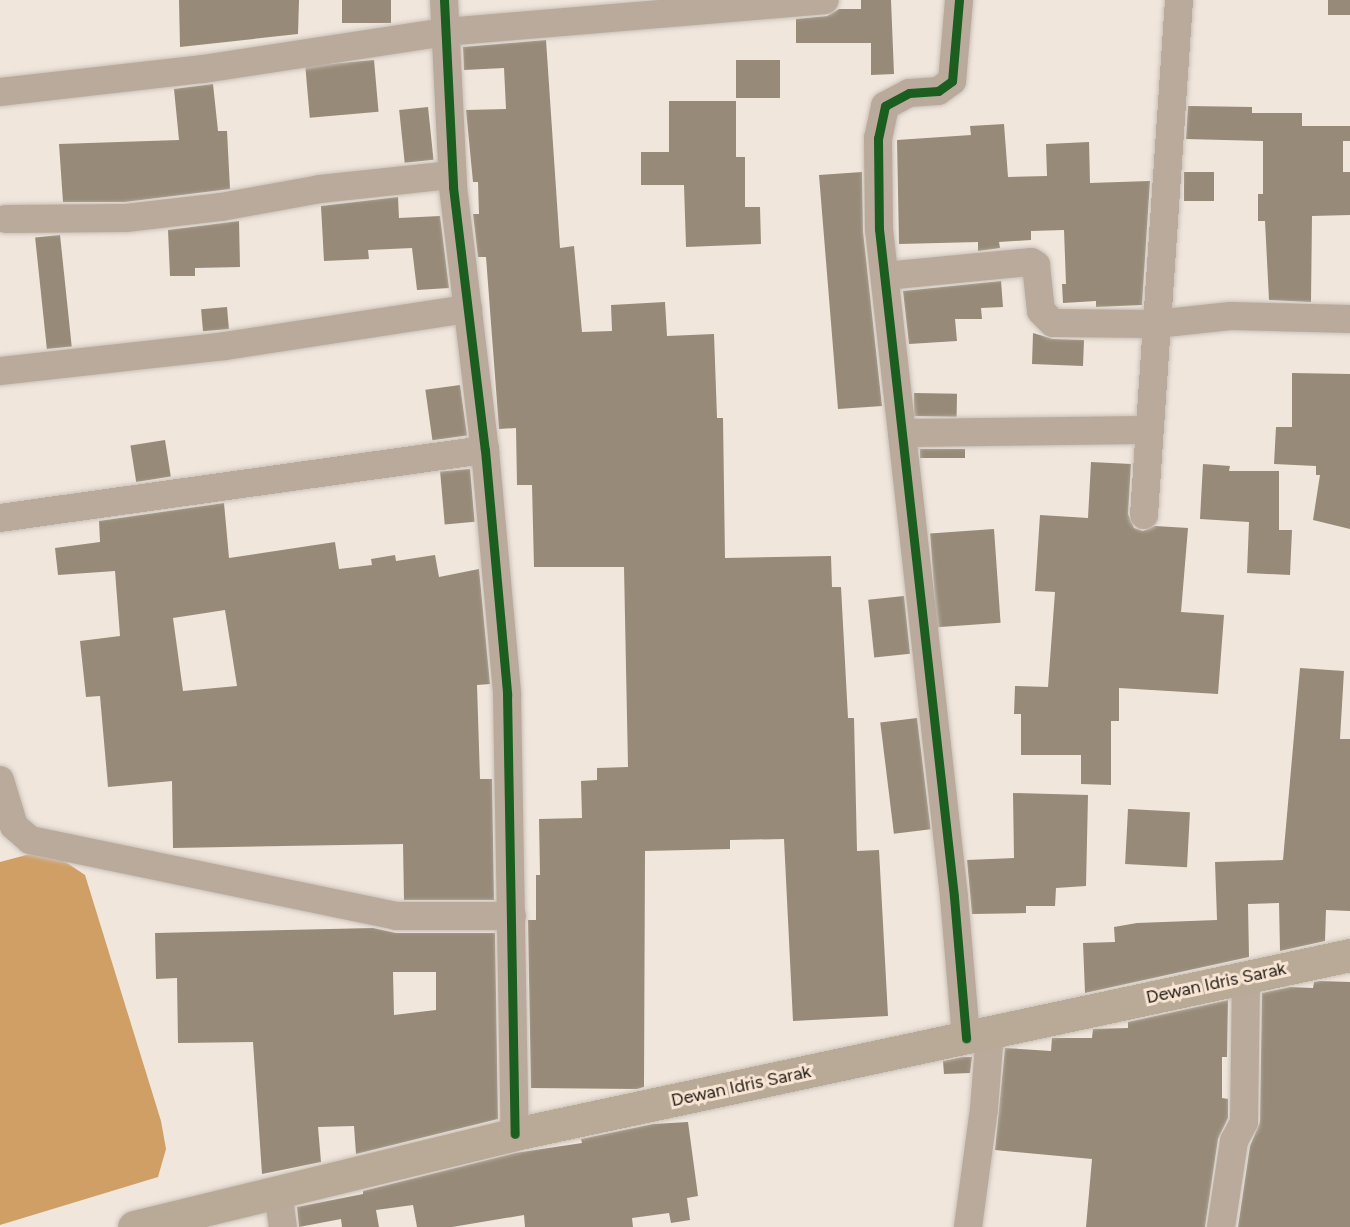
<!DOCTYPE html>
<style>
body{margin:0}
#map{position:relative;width:1350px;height:1227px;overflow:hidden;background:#f0e6dc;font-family:Figtree,sans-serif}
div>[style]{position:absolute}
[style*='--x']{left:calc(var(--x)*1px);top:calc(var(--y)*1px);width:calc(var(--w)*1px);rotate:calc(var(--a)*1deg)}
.water>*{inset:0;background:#d09f66}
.building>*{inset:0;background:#978a78;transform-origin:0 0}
.roads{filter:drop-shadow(0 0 2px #c9c1b9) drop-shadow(0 0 2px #c9c1b9)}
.minor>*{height:28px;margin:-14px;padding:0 14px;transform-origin:14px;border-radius:14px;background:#baaa9b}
.major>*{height:33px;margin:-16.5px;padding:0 16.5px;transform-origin:16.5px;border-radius:16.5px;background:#b9aa98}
.cycleway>*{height:9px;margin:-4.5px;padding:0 4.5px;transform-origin:4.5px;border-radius:4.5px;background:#1b5e20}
span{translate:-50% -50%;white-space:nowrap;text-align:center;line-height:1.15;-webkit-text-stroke:6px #f8e5d4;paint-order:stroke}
.street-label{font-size:18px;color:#201a13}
</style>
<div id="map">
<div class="water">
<i style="clip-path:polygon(30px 854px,64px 861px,85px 875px,161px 1121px,166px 1149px,158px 1177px,0 1225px,0 862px)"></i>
</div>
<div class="building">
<i style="clip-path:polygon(179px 0,299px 0,298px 34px,180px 47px)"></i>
<i style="left:342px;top:0;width:49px;height:23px"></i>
<i style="clip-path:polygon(861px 0,891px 0,894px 74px,871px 75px,871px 43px,796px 43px,796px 19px,827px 16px,839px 9px,861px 9px)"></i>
<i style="left:1328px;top:0;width:22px;height:15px"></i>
<i style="clip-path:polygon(546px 40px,560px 248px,574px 246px,582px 332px,612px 331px,611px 305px,665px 302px,667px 336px,714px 334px,717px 418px,723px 418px,725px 558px,831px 556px,832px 587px,841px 587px,848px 718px,854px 718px,857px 851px,879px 850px,888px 1016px,793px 1021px,784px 839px,730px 840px,730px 849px,645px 851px,644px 1087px,637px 1089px,531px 1088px,528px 920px,536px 920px,536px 875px,540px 875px,539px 819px,582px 818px,581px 781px,597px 780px,597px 768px,628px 767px,624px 567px,534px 567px,532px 485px,517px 485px,516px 428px,499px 429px,486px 257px,478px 257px,473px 214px,479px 214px,478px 182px,473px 182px,466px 110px,506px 109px,504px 68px,464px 70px,463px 47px)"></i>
<i style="left:374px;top:60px;width:52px;height:69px;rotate:85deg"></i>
<i style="left:736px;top:60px;width:44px;height:38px"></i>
<i style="clip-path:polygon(213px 84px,218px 131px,227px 131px,230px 189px,125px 202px,63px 202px,59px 144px,179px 140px,174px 89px)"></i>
<i style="clip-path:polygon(669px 101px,736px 101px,736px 157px,745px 157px,745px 207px,760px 207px,761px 244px,686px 247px,684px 185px,641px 185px,641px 152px,669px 152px)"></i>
<i style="clip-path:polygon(1188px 106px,1252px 107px,1252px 113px,1302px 113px,1302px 126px,1350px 126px,1350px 141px,1343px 141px,1343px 172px,1350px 172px,1350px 215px,1312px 216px,1311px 302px,1269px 300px,1265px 221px,1258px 221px,1258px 194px,1263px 194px,1263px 141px,1186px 139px)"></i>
<i style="left:428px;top:107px;width:53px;height:29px;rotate:84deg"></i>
<i style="clip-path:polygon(1004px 124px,1008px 177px,1047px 176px,1046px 144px,1089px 142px,1090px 183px,1150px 181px,1142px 305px,1096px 307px,1096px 301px,1063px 303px,1062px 284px,1066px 284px,1064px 230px,1031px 231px,1031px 240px,999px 242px,1000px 248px,978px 251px,978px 242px,899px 244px,897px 140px,971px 135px,970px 126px)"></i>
<i style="clip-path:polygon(862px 172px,863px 231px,882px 406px,838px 409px,819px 175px)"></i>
<i style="left:1184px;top:172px;width:30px;height:29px"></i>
<i style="clip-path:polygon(398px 197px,399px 218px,440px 216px,449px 288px,417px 290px,412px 248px,368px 250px,369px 259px,324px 261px,321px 206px)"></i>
<i style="clip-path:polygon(239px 221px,240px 267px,195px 268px,195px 276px,170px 276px,168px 230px)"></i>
<i style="left:60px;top:235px;width:112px;height:25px;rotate:84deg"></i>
<i style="clip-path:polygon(1001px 281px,1003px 307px,981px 308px,982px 319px,955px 319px,957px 341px,909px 344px,903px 291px)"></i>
<i style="left:227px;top:307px;width:22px;height:26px;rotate:85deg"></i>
<i style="clip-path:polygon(1033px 333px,1053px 339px,1084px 340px,1083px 366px,1032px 364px)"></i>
<i style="clip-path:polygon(1292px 373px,1350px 374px,1350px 529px,1313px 520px,1320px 475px,1316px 475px,1316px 466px,1274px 464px,1276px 427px,1292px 427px)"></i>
<i style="left:460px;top:385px;width:51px;height:35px;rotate:82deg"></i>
<i style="left:914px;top:393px;width:43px;height:23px;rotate:1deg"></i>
<i style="left:165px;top:440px;width:37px;height:35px;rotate:81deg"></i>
<i style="left:920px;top:449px;width:45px;height:9px"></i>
<i style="clip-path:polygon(1091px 462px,1131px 464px,1128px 514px,1134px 528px,1143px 531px,1155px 526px,1188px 528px,1181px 612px,1224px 615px,1218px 694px,1119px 688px,1119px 721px,1111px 721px,1111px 785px,1081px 784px,1081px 755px,1021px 755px,1021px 714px,1014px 714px,1015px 686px,1048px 687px,1055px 592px,1035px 591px,1040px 515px,1088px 518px)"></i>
<i style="clip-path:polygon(1203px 464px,1230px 466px,1229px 471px,1279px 471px,1279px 530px,1292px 530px,1290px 575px,1247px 573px,1249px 522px,1200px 519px)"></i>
<i style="left:470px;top:469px;width:53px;height:30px;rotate:85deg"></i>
<i style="clip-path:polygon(evenodd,224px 503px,229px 558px,335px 542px,339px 569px,372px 565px,371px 559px,395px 555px,396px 561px,435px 555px,439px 577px,479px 569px,490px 684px,477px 685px,480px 779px,492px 779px,494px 900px,404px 900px,403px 844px,173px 848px,172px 781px,108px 787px,100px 696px,86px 697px,80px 641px,120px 636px,115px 571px,58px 575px,55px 548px,100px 542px,99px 521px,224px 503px,225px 610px,237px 686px,183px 691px,173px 618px,225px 610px)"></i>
<i style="left:994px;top:529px;width:94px;height:64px;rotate:86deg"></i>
<i style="left:904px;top:596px;width:58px;height:36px;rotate:84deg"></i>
<i style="clip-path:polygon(1300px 668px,1344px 671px,1340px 739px,1350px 739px,1350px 911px,1326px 910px,1325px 941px,1280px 951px,1279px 903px,1248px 904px,1249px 957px,1085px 993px,1083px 943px,1115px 942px,1114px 927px,1137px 923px,1217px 920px,1215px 862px,1283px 860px)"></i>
<i style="left:917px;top:718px;width:112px;height:37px;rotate:83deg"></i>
<i style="clip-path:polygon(1013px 793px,1088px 795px,1086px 886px,1056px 888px,1055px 906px,1026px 906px,1026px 913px,972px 914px,967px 860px,1014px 858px)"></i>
<i style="left:1128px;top:809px;width:62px;height:55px;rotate:3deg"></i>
<i style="clip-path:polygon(evenodd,373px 928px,396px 933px,495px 933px,498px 1119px,356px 1154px,354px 1126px,318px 1127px,321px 1162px,262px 1174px,253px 1042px,178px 1043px,177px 978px,156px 979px,155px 933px,373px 928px,393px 972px,436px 972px,436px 1010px,394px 1015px,393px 972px)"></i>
<i style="clip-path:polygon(1320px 981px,1350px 982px,1350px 1227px,1238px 1227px,1250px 1146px,1260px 1122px,1262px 993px,1290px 987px,1313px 988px,1314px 982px)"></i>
<i style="clip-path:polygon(1228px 1000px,1227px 1057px,1222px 1057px,1222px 1098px,1228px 1099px,1228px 1118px,1218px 1139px,1205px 1227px,1086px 1227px,1092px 1159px,995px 1150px,1005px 1048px,1051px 1051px,1052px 1038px,1092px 1038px,1093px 1029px,1128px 1028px,1128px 1022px)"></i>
<i style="clip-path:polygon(962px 1057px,972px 1057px,970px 1073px,944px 1074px,943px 1061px)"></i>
<i style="clip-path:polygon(688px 1122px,698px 1196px,687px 1198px,690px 1220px,671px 1223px,669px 1213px,632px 1218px,633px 1227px,525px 1227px,524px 1215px,452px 1227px,417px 1227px,413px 1205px,376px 1210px,379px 1227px,342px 1227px,341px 1219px,299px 1227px,297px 1207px,363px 1194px,363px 1191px,515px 1153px,582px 1143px,581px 1139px,653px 1124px)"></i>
</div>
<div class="roads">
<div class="minor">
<i style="--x:444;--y:0;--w:187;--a:87.2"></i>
<i style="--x:453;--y:187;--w:265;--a:83.1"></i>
<i style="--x:485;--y:450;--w:245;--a:84.8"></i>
<i style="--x:507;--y:694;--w:440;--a:89"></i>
<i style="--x:959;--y:0;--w:81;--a:94.9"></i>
<i style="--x:952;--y:81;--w:17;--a:144"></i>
<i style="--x:938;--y:91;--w:29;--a:176"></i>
<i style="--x:909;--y:93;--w:27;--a:152"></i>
<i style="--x:885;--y:106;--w:33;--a:102"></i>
<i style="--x:878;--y:138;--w:91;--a:89.4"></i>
<i style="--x:879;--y:229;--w:672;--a:83.59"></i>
<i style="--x:954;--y:897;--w:142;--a:85.1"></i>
<i style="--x:0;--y:92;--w:204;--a:-6.5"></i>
<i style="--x:203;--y:69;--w:245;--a:-8.7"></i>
<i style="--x:445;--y:32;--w:381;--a:-4.8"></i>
<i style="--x:6;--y:219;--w:120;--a:-0.5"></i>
<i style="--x:126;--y:218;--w:96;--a:-6.6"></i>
<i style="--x:221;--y:207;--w:101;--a:-10.3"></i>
<i style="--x:320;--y:189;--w:133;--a:-6.1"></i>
<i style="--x:885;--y:276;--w:147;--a:-5.5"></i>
<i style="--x:1031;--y:262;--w:6;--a:31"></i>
<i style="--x:1036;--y:265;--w:46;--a:83.8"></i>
<i style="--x:1041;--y:311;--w:17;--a:45"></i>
<i style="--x:1053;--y:323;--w:103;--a:0.6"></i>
<i style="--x:1156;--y:324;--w:75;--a:-6.1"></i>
<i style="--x:1231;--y:316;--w:119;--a:1.4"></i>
<i style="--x:0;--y:371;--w:226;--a:-6.3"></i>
<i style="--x:225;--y:346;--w:246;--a:-8.7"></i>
<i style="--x:902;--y:433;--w:246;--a:-0.7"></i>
<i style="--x:1144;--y:515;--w:516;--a:-86.11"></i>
<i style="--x:0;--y:518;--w:490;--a:-8"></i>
<i style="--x:0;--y:780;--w:48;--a:73.1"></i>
<i style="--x:14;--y:826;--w:21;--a:41"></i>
<i style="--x:30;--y:840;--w:374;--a:11.7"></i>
<i style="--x:396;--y:916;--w:116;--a:0"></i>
<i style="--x:278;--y:1192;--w:35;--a:82"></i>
<i style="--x:968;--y:1227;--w:119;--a:-82.3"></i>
<i style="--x:984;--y:1109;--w:76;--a:-85.5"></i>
<i style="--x:1221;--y:1227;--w:87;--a:-81.4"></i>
<i style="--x:1234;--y:1141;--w:21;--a:-62"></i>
<i style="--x:1244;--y:1122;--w:146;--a:-89.2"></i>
</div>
<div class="major">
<i style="--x:134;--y:1227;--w:392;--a:-13.7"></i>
<i style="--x:515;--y:1134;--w:854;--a:-12.1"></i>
</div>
</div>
<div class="cycleway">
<i style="--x:444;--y:0;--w:187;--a:87.2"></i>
<i style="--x:453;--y:187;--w:265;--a:83.1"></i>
<i style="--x:485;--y:450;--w:245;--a:84.8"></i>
<i style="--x:507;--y:694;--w:440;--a:89"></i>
<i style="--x:959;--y:0;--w:81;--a:94.9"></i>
<i style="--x:952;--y:81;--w:17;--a:144"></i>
<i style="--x:938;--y:91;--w:29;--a:176"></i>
<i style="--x:909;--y:93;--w:27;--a:152"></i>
<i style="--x:885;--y:106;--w:33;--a:102"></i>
<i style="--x:878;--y:138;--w:91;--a:89.4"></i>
<i style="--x:879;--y:229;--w:672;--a:83.59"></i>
<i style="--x:954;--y:897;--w:142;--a:85.1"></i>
</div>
<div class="street-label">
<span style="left:1216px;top:983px;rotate:-12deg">Dewan Idris Sarak</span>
<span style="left:741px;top:1086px;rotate:-12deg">Dewan Idris Sarak</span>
</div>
</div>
